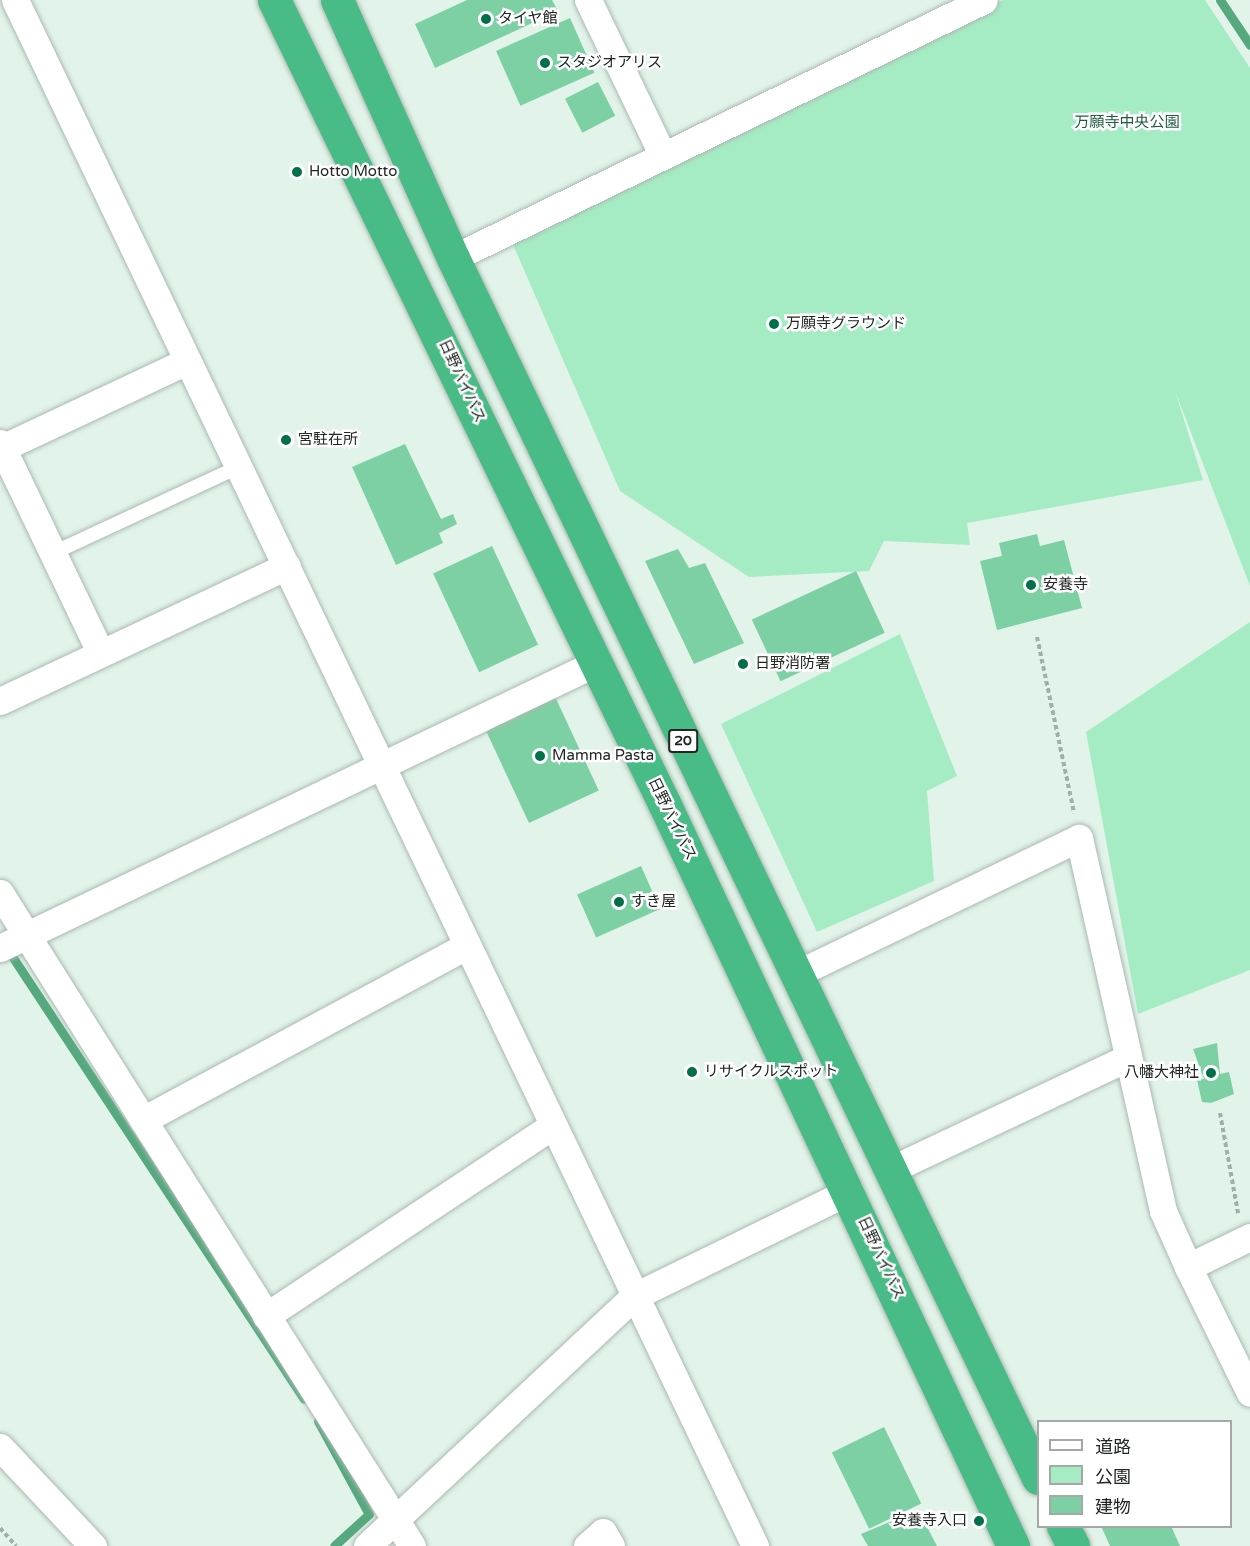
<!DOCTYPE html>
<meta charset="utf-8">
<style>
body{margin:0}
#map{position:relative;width:1250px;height:1546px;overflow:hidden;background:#e2f3e9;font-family:"Varela Round","Noto Sans JP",sans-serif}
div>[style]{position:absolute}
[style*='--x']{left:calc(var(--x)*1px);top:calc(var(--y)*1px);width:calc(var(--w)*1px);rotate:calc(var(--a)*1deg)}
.green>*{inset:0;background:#a5ecc5}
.stream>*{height:9px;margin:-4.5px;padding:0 4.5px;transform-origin:4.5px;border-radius:4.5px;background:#56a87f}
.building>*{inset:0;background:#7dd0a4;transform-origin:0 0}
.path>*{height:4px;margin-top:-2px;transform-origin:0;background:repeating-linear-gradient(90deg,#a2afa7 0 4.5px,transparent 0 7.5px)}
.roads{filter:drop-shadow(0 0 2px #aabab0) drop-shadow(0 0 2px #aabab0)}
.lane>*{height:14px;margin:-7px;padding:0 7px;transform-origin:7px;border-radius:7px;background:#fff}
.street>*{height:27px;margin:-13.5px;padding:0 13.5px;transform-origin:13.5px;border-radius:13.5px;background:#fff}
.highway>*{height:33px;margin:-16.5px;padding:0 16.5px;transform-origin:16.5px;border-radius:16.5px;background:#48bb86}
.dots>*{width:16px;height:16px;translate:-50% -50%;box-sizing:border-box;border:3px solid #fff;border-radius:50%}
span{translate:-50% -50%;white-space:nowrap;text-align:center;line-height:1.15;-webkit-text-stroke:5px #fff;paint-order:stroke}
.shield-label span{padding:2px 4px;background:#fff;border:2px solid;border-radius:4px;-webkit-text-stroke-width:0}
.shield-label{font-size:14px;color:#202622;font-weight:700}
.poi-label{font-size:15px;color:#202622}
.left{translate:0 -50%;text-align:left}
.right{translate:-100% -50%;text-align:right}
.park-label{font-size:15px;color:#1d5b3f}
.street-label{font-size:15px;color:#202622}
.legend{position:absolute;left:1037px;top:1420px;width:195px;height:108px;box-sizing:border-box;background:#fff;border:2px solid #a6a8a7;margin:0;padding:8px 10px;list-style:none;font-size:18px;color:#202622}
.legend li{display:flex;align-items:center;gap:12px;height:30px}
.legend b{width:30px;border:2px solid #a6a8a7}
</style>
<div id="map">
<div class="green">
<i style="clip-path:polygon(1003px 0,1205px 0,1250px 68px,1250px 586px,1175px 391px,1203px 480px,967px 523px,970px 545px,884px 541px,869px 571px,749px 577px,620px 491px,511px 240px)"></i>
<i style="clip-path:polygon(1250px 622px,1250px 970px,1138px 1014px,1086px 732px)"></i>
<i style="clip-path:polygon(900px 634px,957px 776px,927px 791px,934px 881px,817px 932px,721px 724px)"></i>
</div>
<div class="stream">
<i style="--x:1220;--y:0;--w:54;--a:56.3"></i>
<i style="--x:6;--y:947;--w:541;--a:56.6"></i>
<i style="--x:318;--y:1421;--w:106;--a:61.3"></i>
<i style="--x:369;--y:1514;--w:47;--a:137.6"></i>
</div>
<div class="building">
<i style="clip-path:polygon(467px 0,552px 0,558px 11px,435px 68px,415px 24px)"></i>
<i style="left:570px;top:18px;width:60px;height:81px;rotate:66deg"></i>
<i style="left:598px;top:82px;width:38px;height:37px;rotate:63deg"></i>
<i style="clip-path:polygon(405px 444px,441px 519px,453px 514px,457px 524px,439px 533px,443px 543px,396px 565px,352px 467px)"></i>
<i style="clip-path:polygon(1037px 534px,1040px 546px,1064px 540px,1082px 608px,997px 630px,980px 561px,1002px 556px,999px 543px)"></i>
<i style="left:492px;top:546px;width:109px;height:65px;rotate:65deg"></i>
<i style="clip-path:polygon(678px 549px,689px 568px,705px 563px,744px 643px,694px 664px,645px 561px)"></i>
<i style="left:856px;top:571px;width:68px;height:115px;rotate:65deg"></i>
<i style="left:551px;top:688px;width:113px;height:77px;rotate:65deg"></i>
<i style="left:641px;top:866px;width:47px;height:70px;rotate:66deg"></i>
<i style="clip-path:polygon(1217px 1043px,1220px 1074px,1229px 1072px,1234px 1094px,1211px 1103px,1202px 1102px,1197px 1080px,1204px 1079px,1193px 1049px)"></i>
<i style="left:884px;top:1427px;width:85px;height:58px;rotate:64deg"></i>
<i style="clip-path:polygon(911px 1513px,915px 1522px,923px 1519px,937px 1546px,868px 1546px,861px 1534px)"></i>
<i style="clip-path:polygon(1101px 1526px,1171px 1526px,1180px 1546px,1110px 1546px)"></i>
</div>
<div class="path">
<i style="--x:1037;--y:637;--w:180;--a:78.1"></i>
<i style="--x:1220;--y:1113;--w:102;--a:79.8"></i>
<i style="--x:0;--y:1528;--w:24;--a:48"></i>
</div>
<div class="roads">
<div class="lane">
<i style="--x:53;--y:553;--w:206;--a:-24.9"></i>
</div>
<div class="street">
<i style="--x:15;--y:0;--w:1714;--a:64.42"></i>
<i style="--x:588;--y:0;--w:171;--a:64.3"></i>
<i style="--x:453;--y:258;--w:590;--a:-25.91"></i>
<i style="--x:0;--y:443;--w:232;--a:64.4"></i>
<i style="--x:0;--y:449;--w:207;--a:-25.2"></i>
<i style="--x:0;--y:701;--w:317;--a:-25.2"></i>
<i style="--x:0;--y:893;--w:772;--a:57.75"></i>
<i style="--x:0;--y:948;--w:661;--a:-25.56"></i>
<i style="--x:794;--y:975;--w:316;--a:-25.7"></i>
<i style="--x:1079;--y:838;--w:382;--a:77.3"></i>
<i style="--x:1163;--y:1211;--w:61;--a:65.9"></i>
<i style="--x:1188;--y:1267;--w:69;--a:-25.8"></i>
<i style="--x:143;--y:1120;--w:365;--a:-28.3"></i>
<i style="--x:888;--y:1171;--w:264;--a:-25.3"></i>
<i style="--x:1188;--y:1267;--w:140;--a:63.8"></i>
<i style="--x:266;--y:1316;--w:341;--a:-33.6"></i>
<i style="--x:0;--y:1447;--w:136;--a:46.8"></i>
<i style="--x:367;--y:1546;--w:364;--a:-43.1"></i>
<i style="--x:633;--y:1297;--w:241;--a:-26.1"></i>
<i style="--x:587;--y:1546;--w:21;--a:-41"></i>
<i style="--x:603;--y:1532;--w:16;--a:60"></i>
</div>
<div class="highway">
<i style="--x:274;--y:0;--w:893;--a:64.1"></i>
<i style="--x:664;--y:803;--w:821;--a:64.84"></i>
<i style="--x:337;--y:0;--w:283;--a:65.8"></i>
<i style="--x:453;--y:258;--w:1353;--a:64.38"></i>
<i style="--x:1063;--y:1526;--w:22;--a:63"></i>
</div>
</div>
<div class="dots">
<i style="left:486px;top:19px;background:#016f47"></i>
<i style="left:545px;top:63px;background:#016f47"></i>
<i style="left:297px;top:172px;background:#016f47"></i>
<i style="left:774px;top:324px;background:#016f47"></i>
<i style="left:286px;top:440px;background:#016f47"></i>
<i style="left:1031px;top:585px;background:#016f47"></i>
<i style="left:743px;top:664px;background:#016f47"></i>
<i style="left:540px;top:756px;background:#016f47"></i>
<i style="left:619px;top:902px;background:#016f47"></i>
<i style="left:692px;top:1072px;background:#016f47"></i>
<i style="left:1211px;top:1073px;background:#016f47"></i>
<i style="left:979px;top:1521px;background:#016f47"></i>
</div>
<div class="shield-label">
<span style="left:683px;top:741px">20</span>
</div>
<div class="poi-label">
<span class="left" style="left:498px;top:19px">タイヤ館</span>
<span class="left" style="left:557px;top:63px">スタジオアリス</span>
<span class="left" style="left:309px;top:172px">Hotto Motto</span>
<span class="left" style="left:786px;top:324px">万願寺グラウンド</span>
<span class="left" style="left:298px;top:440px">宮駐在所</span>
<span class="left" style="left:1043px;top:585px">安養寺</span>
<span class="left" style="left:755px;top:664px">日野消防署</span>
<span class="left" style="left:552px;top:756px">Mamma Pasta</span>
<span class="left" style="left:631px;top:902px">すき屋</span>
<span class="left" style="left:704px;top:1072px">リサイクルスポット</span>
<span class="right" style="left:1199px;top:1073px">八幡大神社</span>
<span class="right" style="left:967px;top:1521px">安養寺入口</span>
</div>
<div class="park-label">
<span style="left:1127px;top:123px">万願寺中央公園</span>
</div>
<div class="street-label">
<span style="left:462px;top:381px;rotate:65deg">日野バイパス</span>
<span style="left:672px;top:819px;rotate:64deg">日野バイパス</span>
<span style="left:881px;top:1258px;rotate:65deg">日野バイパス</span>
</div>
<ul class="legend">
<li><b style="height:8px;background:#fff"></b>道路</li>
<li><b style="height:16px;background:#a5ecc5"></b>公園</li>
<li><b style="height:16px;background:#7dd0a4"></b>建物</li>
</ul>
</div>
